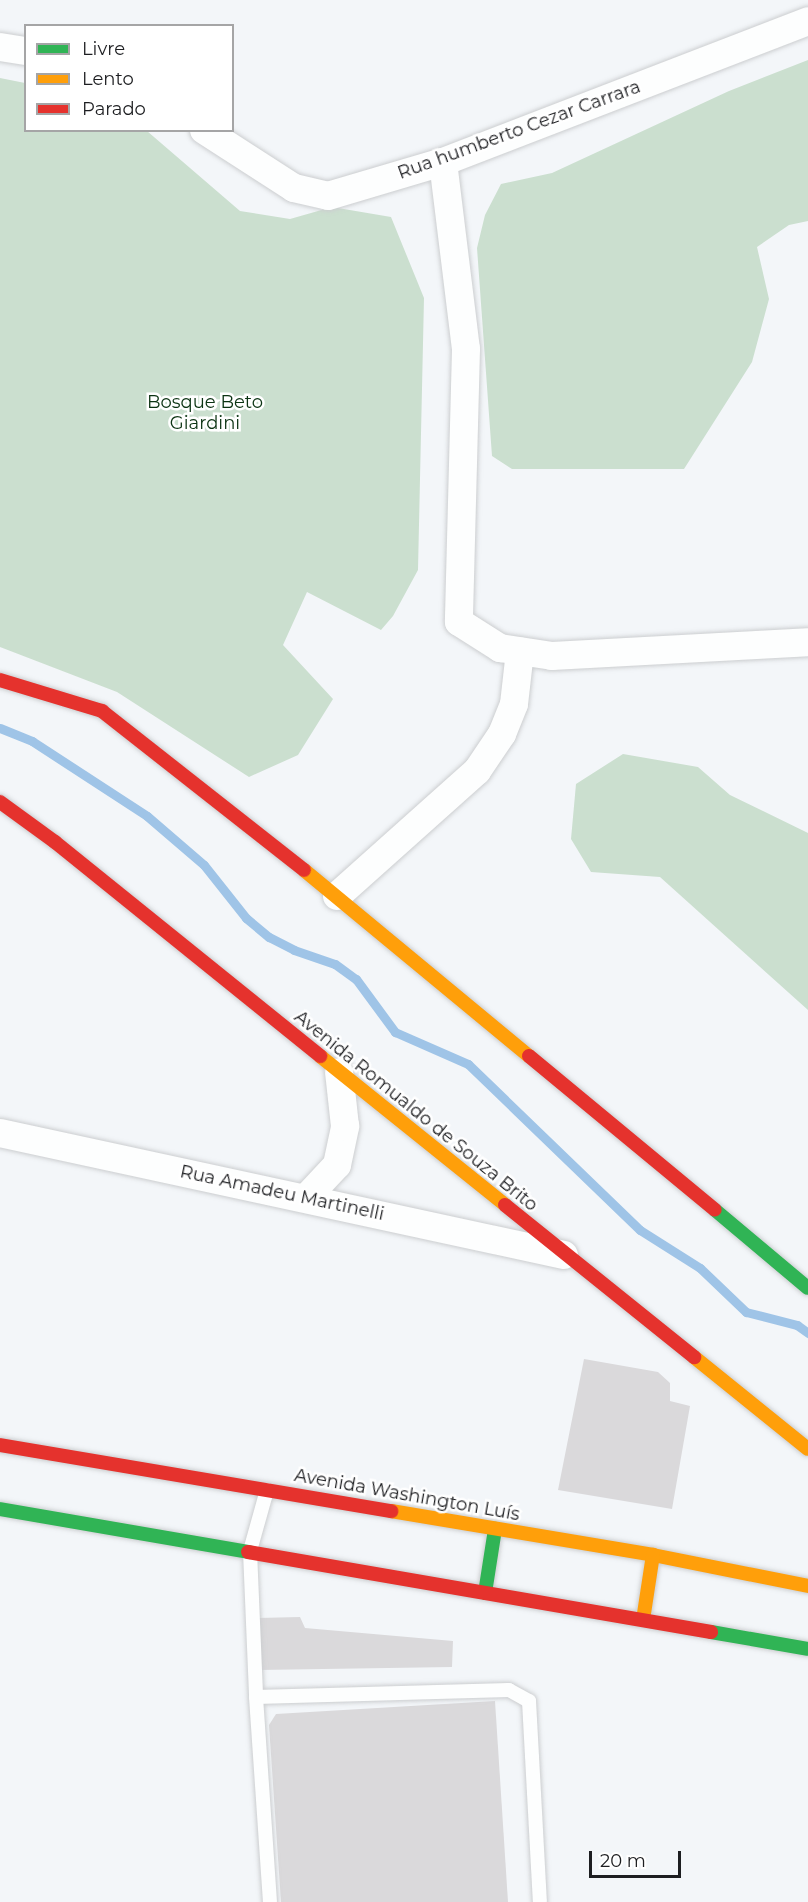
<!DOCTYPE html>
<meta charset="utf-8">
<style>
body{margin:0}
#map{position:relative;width:808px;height:1902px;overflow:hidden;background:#f3f6f9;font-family:Montserrat,sans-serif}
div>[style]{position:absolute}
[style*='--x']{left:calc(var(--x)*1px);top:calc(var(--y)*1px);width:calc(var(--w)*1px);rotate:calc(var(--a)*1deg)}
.green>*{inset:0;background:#cbdfcf}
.stream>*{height:9px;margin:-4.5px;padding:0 4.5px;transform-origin:4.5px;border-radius:4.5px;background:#9fc4e7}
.building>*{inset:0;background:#dad9db}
.roads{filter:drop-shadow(0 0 2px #ccced0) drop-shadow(0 0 2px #ccced0)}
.lane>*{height:14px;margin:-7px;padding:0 7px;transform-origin:7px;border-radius:7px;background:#fdfefe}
.street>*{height:28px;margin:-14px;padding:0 14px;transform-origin:14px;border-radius:14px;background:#fdfefe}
.fast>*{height:14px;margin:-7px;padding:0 7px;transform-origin:7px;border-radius:7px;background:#30b455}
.slow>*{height:14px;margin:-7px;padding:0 7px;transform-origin:7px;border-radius:7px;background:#ff9f0a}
.jam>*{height:14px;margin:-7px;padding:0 7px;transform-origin:7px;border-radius:7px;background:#e5322d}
span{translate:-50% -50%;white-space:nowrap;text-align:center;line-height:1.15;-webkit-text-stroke:5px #fff;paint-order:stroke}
.street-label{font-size:18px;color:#1d1e21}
.park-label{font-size:18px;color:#0b3312}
.legend{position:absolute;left:24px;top:24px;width:210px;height:108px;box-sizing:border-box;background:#fff;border:2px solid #a5a5a6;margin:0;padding:8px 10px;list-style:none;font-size:18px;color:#1d1e21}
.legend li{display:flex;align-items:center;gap:12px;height:30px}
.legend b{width:30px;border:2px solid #a5a5a6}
.scale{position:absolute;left:589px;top:1851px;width:92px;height:27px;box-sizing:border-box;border:3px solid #1d1e21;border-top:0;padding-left:8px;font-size:18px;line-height:21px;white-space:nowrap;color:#1d1e21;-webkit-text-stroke:4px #fff;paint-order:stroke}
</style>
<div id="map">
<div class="green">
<i style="clip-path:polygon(808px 60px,808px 221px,789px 225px,757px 247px,769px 299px,752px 362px,684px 469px,512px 469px,492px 456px,477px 248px,485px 215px,501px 184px,552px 173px,729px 91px)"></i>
<i style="clip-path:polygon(0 78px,25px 83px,26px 130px,147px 131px,240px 211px,290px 219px,332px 207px,391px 217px,424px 298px,418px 570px,393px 616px,381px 630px,307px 592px,283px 645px,333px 699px,298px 755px,249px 777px,117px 692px,0 647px)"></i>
<i style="clip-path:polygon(623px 754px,698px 767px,730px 795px,808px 833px,808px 1010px,660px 877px,591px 872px,571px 839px,576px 784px)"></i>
</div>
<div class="stream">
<i style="--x:0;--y:728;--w:35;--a:22"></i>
<i style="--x:32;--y:741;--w:137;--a:33.1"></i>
<i style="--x:147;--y:816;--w:75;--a:40.7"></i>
<i style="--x:204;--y:865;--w:68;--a:51.6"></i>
<i style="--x:246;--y:918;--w:30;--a:40"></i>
<i style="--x:269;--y:937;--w:28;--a:27"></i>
<i style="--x:294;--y:950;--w:43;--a:18.9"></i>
<i style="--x:335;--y:964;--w:26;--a:36"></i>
<i style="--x:356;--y:979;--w:66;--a:53.7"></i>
<i style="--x:395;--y:1032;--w:80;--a:23.7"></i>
<i style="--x:468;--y:1064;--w:239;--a:44"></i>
<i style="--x:640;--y:1230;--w:71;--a:32.3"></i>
<i style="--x:700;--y:1268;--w:64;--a:43.7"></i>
<i style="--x:746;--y:1312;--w:53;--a:14.3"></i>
<i style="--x:797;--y:1325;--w:14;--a:36"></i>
</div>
<div class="building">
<i style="clip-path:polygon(584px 1359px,658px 1372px,670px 1383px,670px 1401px,690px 1406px,672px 1509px,558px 1490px)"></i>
<i style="clip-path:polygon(300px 1617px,305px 1628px,453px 1641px,452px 1667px,259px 1670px,258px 1618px)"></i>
<i style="clip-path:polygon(495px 1701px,508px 1902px,281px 1902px,269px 1725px,276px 1714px)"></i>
</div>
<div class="roads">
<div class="lane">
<i style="--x:267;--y:1490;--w:63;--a:105.6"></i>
<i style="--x:250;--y:1551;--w:146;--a:87.6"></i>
<i style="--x:256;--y:1697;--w:205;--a:86.1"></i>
<i style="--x:256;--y:1697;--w:253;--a:-1.6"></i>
<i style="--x:509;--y:1690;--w:23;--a:29"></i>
<i style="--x:529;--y:1701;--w:201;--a:86.9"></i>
</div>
<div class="street">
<i style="--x:0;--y:47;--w:26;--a:9"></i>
<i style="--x:204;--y:130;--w:107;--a:32.8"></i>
<i style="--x:294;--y:188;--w:35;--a:13"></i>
<i style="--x:328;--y:196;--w:120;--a:-16.5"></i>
<i style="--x:443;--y:162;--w:391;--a:-21.1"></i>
<i style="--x:443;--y:162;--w:188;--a:83"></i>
<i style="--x:466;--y:349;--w:273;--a:91.5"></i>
<i style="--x:459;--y:622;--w:49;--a:32.4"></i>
<i style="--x:500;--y:648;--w:53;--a:8.7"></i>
<i style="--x:552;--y:656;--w:256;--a:-3.1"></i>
<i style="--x:337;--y:896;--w:188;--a:-41.8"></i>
<i style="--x:477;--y:771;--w:45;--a:-56"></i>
<i style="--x:502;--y:734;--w:32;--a:-68"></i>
<i style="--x:514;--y:704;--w:53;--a:-83.5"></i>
<i style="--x:0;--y:1133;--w:577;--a:12.21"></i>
<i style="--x:306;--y:1198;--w:45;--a:-46.8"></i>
<i style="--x:337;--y:1165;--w:40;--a:-78"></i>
<i style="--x:345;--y:1126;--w:54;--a:-96.3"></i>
</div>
<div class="fast">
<i style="--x:715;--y:1210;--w:121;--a:40"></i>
<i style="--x:0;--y:1509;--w:252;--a:9.8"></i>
<i style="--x:485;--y:1593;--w:65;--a:-81.1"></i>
<i style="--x:711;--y:1632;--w:98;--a:9.9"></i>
</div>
<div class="slow">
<i style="--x:304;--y:870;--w:292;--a:39.6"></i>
<i style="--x:320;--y:1056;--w:238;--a:38.8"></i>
<i style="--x:694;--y:1357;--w:146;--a:38.9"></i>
<i style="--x:391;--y:1511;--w:266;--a:9.5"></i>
<i style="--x:653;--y:1555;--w:158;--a:11.3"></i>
<i style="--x:643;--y:1620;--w:66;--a:-81.3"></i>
</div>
<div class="jam">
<i style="--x:0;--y:680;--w:107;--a:16.9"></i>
<i style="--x:102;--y:711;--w:257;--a:38.2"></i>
<i style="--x:0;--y:802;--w:68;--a:36"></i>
<i style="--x:55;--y:842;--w:341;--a:38.9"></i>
<i style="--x:529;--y:1056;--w:241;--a:39.6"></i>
<i style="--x:505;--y:1205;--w:243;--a:38.8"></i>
<i style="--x:0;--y:1445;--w:397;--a:9.6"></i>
<i style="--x:248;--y:1552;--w:470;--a:9.8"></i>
</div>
</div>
<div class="street-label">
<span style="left:519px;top:130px;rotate:-20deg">Rua humberto Cezar Carrara</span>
<span style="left:416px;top:1111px;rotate:39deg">Avenida Romualdo de Souza Brito</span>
<span style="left:282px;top:1193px;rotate:12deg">Rua Amadeu Martinelli</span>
<span style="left:407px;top:1495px;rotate:10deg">Avenida Washington Luís</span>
</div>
<div class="park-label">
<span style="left:205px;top:413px">Bosque Beto<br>Giardini</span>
</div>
<ul class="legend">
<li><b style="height:8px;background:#30b455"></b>Livre</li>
<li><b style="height:8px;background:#ff9f0a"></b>Lento</li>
<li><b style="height:8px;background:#e5322d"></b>Parado</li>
</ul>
<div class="scale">20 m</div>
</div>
